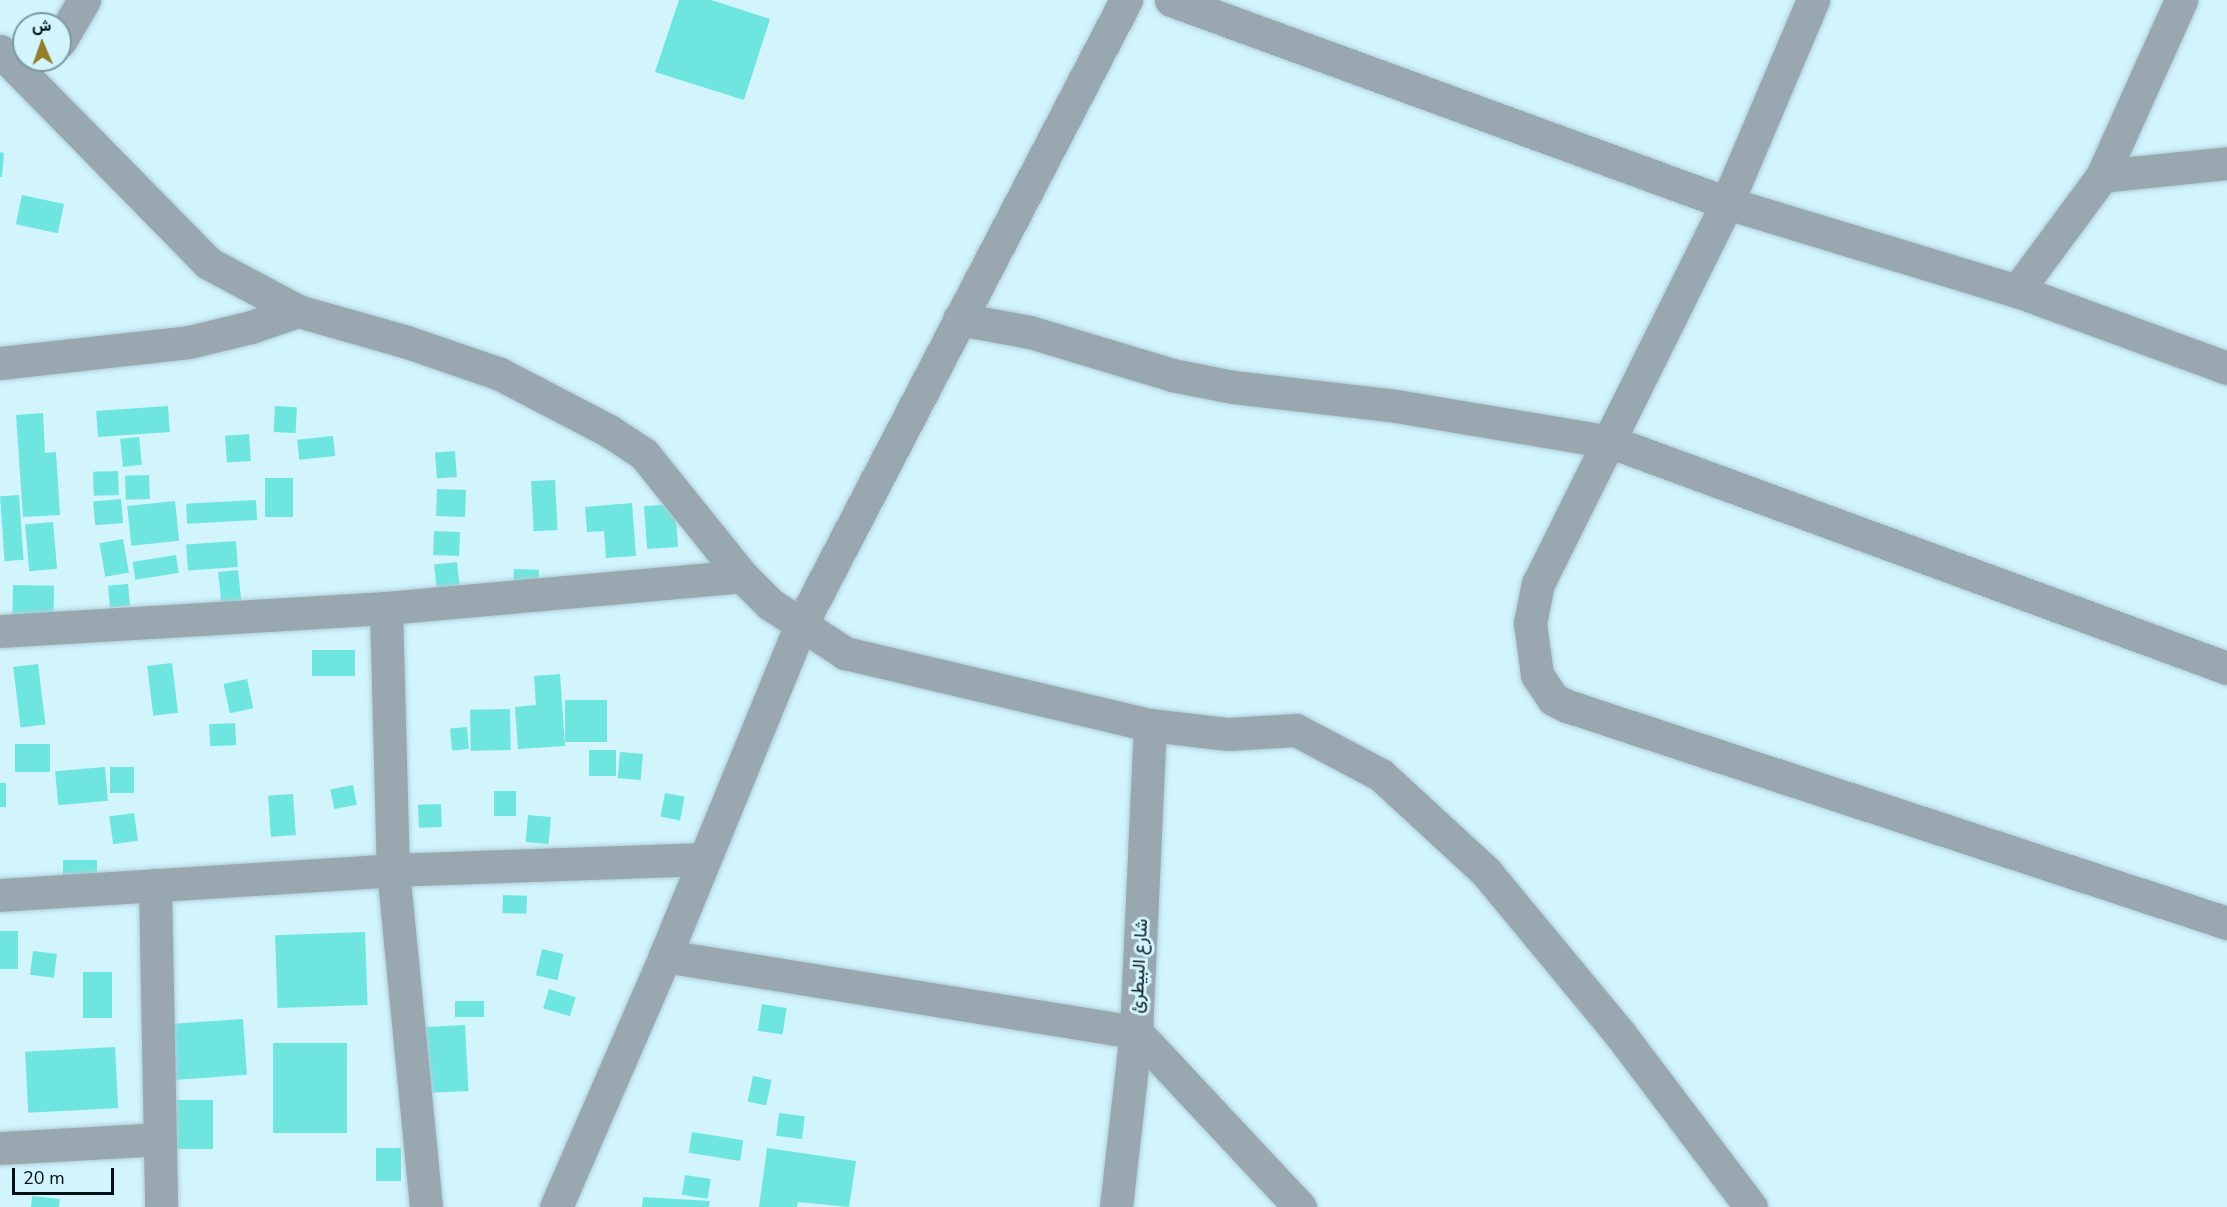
<!DOCTYPE html>
<meta charset="utf-8">
<style>
body{margin:0}
#map{position:relative;width:2227px;height:1207px;overflow:hidden;background:#d1f4fd;font-family:"Nunito Sans",Vazirmatn,sans-serif}
div>[style]{position:absolute}
[style*='--x']{left:calc(var(--x)*1px);top:calc(var(--y)*1px);width:calc(var(--w)*1px);rotate:calc(var(--a)*1deg)}
.building>*{inset:0;background:#6ee5de;transform-origin:0 0}
.roads{filter:drop-shadow(0 0 2px #b0cfd8) drop-shadow(0 0 2px #b0cfd8)}
.street>*{height:33px;margin:-16.5px;padding:0 16.5px;transform-origin:16.5px;border-radius:16.5px;background:#99a7b1}
span{translate:-50% -50%;white-space:nowrap;text-align:center;line-height:1.15;-webkit-text-stroke:6px #d1f4fd;paint-order:stroke}
.street-label{font-size:18px;color:#020f13}
.north{position:absolute;left:12px;top:12px;width:60px;height:60px;box-sizing:border-box;background:#d1f4fd;border:2px solid #7e989f;border-radius:50%;rotate:358deg;font-size:16px;font-weight:700;line-height:24px;text-align:center;color:#020f13}
.north::after{content:'';display:block;margin:auto;width:21px;height:27px;background:#917e25;clip-path:polygon(50% 0,100% 100%,50% 72%,0 100%)}
.scale{position:absolute;left:12px;top:1168px;width:102px;height:27px;box-sizing:border-box;border:3px solid #020f13;border-top:0;padding-left:8px;font-size:18px;line-height:21px;white-space:nowrap;color:#020f13;-webkit-text-stroke:4px #d1f4fd;paint-order:stroke}
</style>
<div id="map">
<div class="building">
<i style="clip-path:polygon(679px 0,711px 0,770px 19px,744px 100px,655px 72px)"></i>
<i style="clip-path:polygon(0 152px,4px 153px,2px 177px,0 177px)"></i>
<i style="left:22px;top:195px;width:43px;height:30px;rotate:12deg"></i>
<i style="left:168px;top:406px;width:26px;height:72px;rotate:86deg"></i>
<i style="left:275px;top:406px;width:22px;height:26px;rotate:3deg"></i>
<i style="clip-path:polygon(43px 413px,45px 453px,56px 452px,60px 515px,23px 517px,16px 415px)"></i>
<i style="left:249px;top:434px;width:27px;height:24px;rotate:86deg"></i>
<i style="left:333px;top:436px;width:20px;height:36px;rotate:84deg"></i>
<i style="left:139px;top:437px;width:28px;height:19px;rotate:84deg"></i>
<i style="left:455px;top:451px;width:26px;height:20px;rotate:86deg"></i>
<i style="left:118px;top:471px;width:24px;height:25px;rotate:88deg"></i>
<i style="left:149px;top:475px;width:24px;height:24px;rotate:88deg"></i>
<i style="left:293px;top:478px;width:39px;height:28px;rotate:90deg"></i>
<i style="left:555px;top:480px;width:50px;height:24px;rotate:87deg"></i>
<i style="left:437px;top:489px;width:29px;height:27px;rotate:2deg"></i>
<i style="left:19px;top:495px;width:65px;height:19px;rotate:86deg"></i>
<i style="left:121px;top:499px;width:24px;height:28px;rotate:85deg"></i>
<i style="left:256px;top:500px;width:20px;height:70px;rotate:87deg"></i>
<i style="left:175px;top:501px;width:40px;height:48px;rotate:84deg"></i>
<i style="clip-path:polygon(632px 503px,636px 556px,606px 558px,604px 531px,587px 532px,585px 507px)"></i>
<i style="left:675px;top:504px;width:43px;height:31px;rotate:86deg"></i>
<i style="left:53px;top:522px;width:47px;height:28px;rotate:85deg"></i>
<i style="left:434px;top:531px;width:26px;height:24px;rotate:2deg"></i>
<i style="left:123px;top:539px;width:34px;height:24px;rotate:80deg"></i>
<i style="left:236px;top:541px;width:26px;height:50px;rotate:86deg"></i>
<i style="left:176px;top:555px;width:18px;height:44px;rotate:81deg"></i>
<i style="left:457px;top:562px;width:31px;height:23px;rotate:84deg"></i>
<i style="left:514px;top:569px;width:25px;height:25px;rotate:2deg"></i>
<i style="left:238px;top:570px;width:31px;height:20px;rotate:84deg"></i>
<i style="left:128px;top:584px;width:22px;height:20px;rotate:85deg"></i>
<i style="left:13px;top:585px;width:41px;height:34px;rotate:1deg"></i>
<i style="left:312px;top:650px;width:43px;height:26px"></i>
<i style="left:172px;top:663px;width:50px;height:25px;rotate:83deg"></i>
<i style="left:38px;top:664px;width:61px;height:25px;rotate:83deg"></i>
<i style="clip-path:polygon(560px 674px,565px 746px,518px 749px,515px 707px,536px 705px,534px 676px)"></i>
<i style="left:247px;top:679px;width:30px;height:24px;rotate:78deg"></i>
<i style="left:565px;top:700px;width:42px;height:42px"></i>
<i style="left:510px;top:709px;width:41px;height:40px;rotate:89deg"></i>
<i style="left:235px;top:723px;width:22px;height:26px;rotate:87deg"></i>
<i style="left:467px;top:727px;width:22px;height:17px;rotate:85deg"></i>
<i style="left:15px;top:744px;width:35px;height:28px"></i>
<i style="left:589px;top:750px;width:27px;height:26px"></i>
<i style="left:620px;top:752px;width:23px;height:26px;rotate:5deg"></i>
<i style="left:105px;top:767px;width:34px;height:50px;rotate:85deg"></i>
<i style="left:110px;top:767px;width:24px;height:26px"></i>
<i style="left:0;top:783px;width:6px;height:24px"></i>
<i style="left:353px;top:785px;width:20px;height:23px;rotate:79deg"></i>
<i style="left:516px;top:791px;width:25px;height:22px;rotate:90deg"></i>
<i style="left:665px;top:793px;width:20px;height:24px;rotate:11deg"></i>
<i style="left:293px;top:794px;width:41px;height:25px;rotate:86deg"></i>
<i style="left:441px;top:804px;width:23px;height:23px;rotate:88deg"></i>
<i style="left:134px;top:813px;width:28px;height:25px;rotate:82deg"></i>
<i style="left:528px;top:815px;width:23px;height:27px;rotate:5deg"></i>
<i style="left:63px;top:860px;width:34px;height:19px"></i>
<i style="left:503px;top:895px;width:24px;height:18px;rotate:2deg"></i>
<i style="left:0;top:931px;width:18px;height:38px"></i>
<i style="left:365px;top:932px;width:73px;height:90px;rotate:88deg"></i>
<i style="left:542px;top:949px;width:22px;height:27px;rotate:13deg"></i>
<i style="left:33px;top:951px;width:24px;height:24px;rotate:7deg"></i>
<i style="left:83px;top:972px;width:29px;height:46px"></i>
<i style="left:549px;top:989px;width:28px;height:20px;rotate:17deg"></i>
<i style="left:455px;top:1001px;width:29px;height:16px"></i>
<i style="left:762px;top:1004px;width:25px;height:27px;rotate:9deg"></i>
<i style="left:243px;top:1019px;width:56px;height:73px;rotate:86deg"></i>
<i style="left:465px;top:1025px;width:66px;height:42px;rotate:87deg"></i>
<i style="left:347px;top:1043px;width:90px;height:74px;rotate:90deg"></i>
<i style="left:115px;top:1047px;width:61px;height:90px;rotate:87deg"></i>
<i style="left:753px;top:1076px;width:19px;height:26px;rotate:12deg"></i>
<i style="left:176px;top:1100px;width:37px;height:49px"></i>
<i style="left:779px;top:1113px;width:26px;height:23px;rotate:7deg"></i>
<i style="left:692px;top:1132px;width:52px;height:21px;rotate:9deg"></i>
<i style="left:401px;top:1148px;width:33px;height:25px;rotate:90deg"></i>
<i style="clip-path:polygon(767px 1148px,856px 1161px,849px 1207px,798px 1202px,797px 1207px,759px 1207px)"></i>
<i style="left:685px;top:1175px;width:26px;height:20px;rotate:9deg"></i>
<i style="clip-path:polygon(32px 1196px,60px 1199px,59px 1207px,31px 1207px)"></i>
<i style="clip-path:polygon(643px 1197px,710px 1201px,709px 1207px,642px 1207px)"></i>
</div>
<div class="roads">
<div class="street">
<i style="--x:1171;--y:0;--w:592;--a:20.06"></i>
<i style="--x:1727;--y:203;--w:303;--a:16.9"></i>
<i style="--x:2017;--y:291;--w:224;--a:20.1"></i>
<i style="--x:1813;--y:0;--w:220;--a:113"></i>
<i style="--x:1727;--y:203;--w:424;--a:116.4"></i>
<i style="--x:1538;--y:583;--w:41;--a:101.3"></i>
<i style="--x:1530;--y:623;--w:52;--a:82.3"></i>
<i style="--x:1537;--y:675;--w:29;--a:56"></i>
<i style="--x:1553;--y:699;--w:16;--a:27"></i>
<i style="--x:1567;--y:706;--w:695;--a:18.2"></i>
<i style="--x:60;--y:41;--w:48;--a:-59.7"></i>
<i style="--x:0;--y:51;--w:297;--a:45.5"></i>
<i style="--x:208;--y:263;--w:102;--a:28.1"></i>
<i style="--x:298;--y:311;--w:113;--a:15.9"></i>
<i style="--x:407;--y:342;--w:98;--a:19"></i>
<i style="--x:500;--y:374;--w:123;--a:27.6"></i>
<i style="--x:609;--y:431;--w:42;--a:33.3"></i>
<i style="--x:644;--y:454;--w:156;--a:51.2"></i>
<i style="--x:742;--y:576;--w:40;--a:45"></i>
<i style="--x:770;--y:604;--w:90;--a:33.2"></i>
<i style="--x:845;--y:653;--w:313;--a:13.3"></i>
<i style="--x:1150;--y:725;--w:79;--a:6.6"></i>
<i style="--x:1228;--y:734;--w:68;--a:-3.4"></i>
<i style="--x:1296;--y:730;--w:96;--a:27.9"></i>
<i style="--x:1381;--y:775;--w:143;--a:42.7"></i>
<i style="--x:1486;--y:872;--w:210;--a:50.4"></i>
<i style="--x:1620;--y:1034;--w:217;--a:52.9"></i>
<i style="--x:2102;--y:176;--w:126;--a:-5.9"></i>
<i style="--x:2017;--y:291;--w:143;--a:-53.5"></i>
<i style="--x:2102;--y:176;--w:193;--a:-65.8"></i>
<i style="--x:959;--y:319;--w:72;--a:10.4"></i>
<i style="--x:1030;--y:332;--w:148;--a:16.8"></i>
<i style="--x:1172;--y:375;--w:62;--a:11.1"></i>
<i style="--x:1233;--y:387;--w:164;--a:6.6"></i>
<i style="--x:1396;--y:406;--w:218;--a:9.5"></i>
<i style="--x:1611;--y:442;--w:656;--a:20.15"></i>
<i style="--x:0;--y:363;--w:190;--a:-6.3"></i>
<i style="--x:189;--y:342;--w:64;--a:-13.6"></i>
<i style="--x:251;--y:327;--w:50;--a:-18.8"></i>
<i style="--x:386;--y:608;--w:262;--a:88.5"></i>
<i style="--x:393;--y:870;--w:339;--a:84.4"></i>
<i style="--x:0;--y:631;--w:387;--a:-3.4"></i>
<i style="--x:386;--y:608;--w:357;--a:-5.1"></i>
<i style="--x:155;--y:885;--w:322;--a:88.9"></i>
<i style="--x:0;--y:895;--w:394;--a:-3.6"></i>
<i style="--x:393;--y:870;--w:310;--a:-2"></i>
<i style="--x:665;--y:956;--w:477;--a:9.2"></i>
<i style="--x:1136;--y:1032;--w:240;--a:46.9"></i>
<i style="--x:0;--y:1148;--w:159;--a:-3.2"></i>
<i style="--x:556;--y:1207;--w:274;--a:-66.5"></i>
<i style="--x:665;--y:956;--w:356;--a:-67.7"></i>
<i style="--x:800;--y:627;--w:707;--a:-62.53"></i>
<i style="--x:1116;--y:1207;--w:176;--a:-83.5"></i>
<i style="--x:1136;--y:1032;--w:307;--a:-87.4"></i>
</div>
</div>
<div class="street-label">
<span style="left:1139px;top:966px;rotate:-87deg">شارع البيطرئ</span>
</div>
<div class="north">ش</div>
<div class="scale">20 m</div>
</div>
